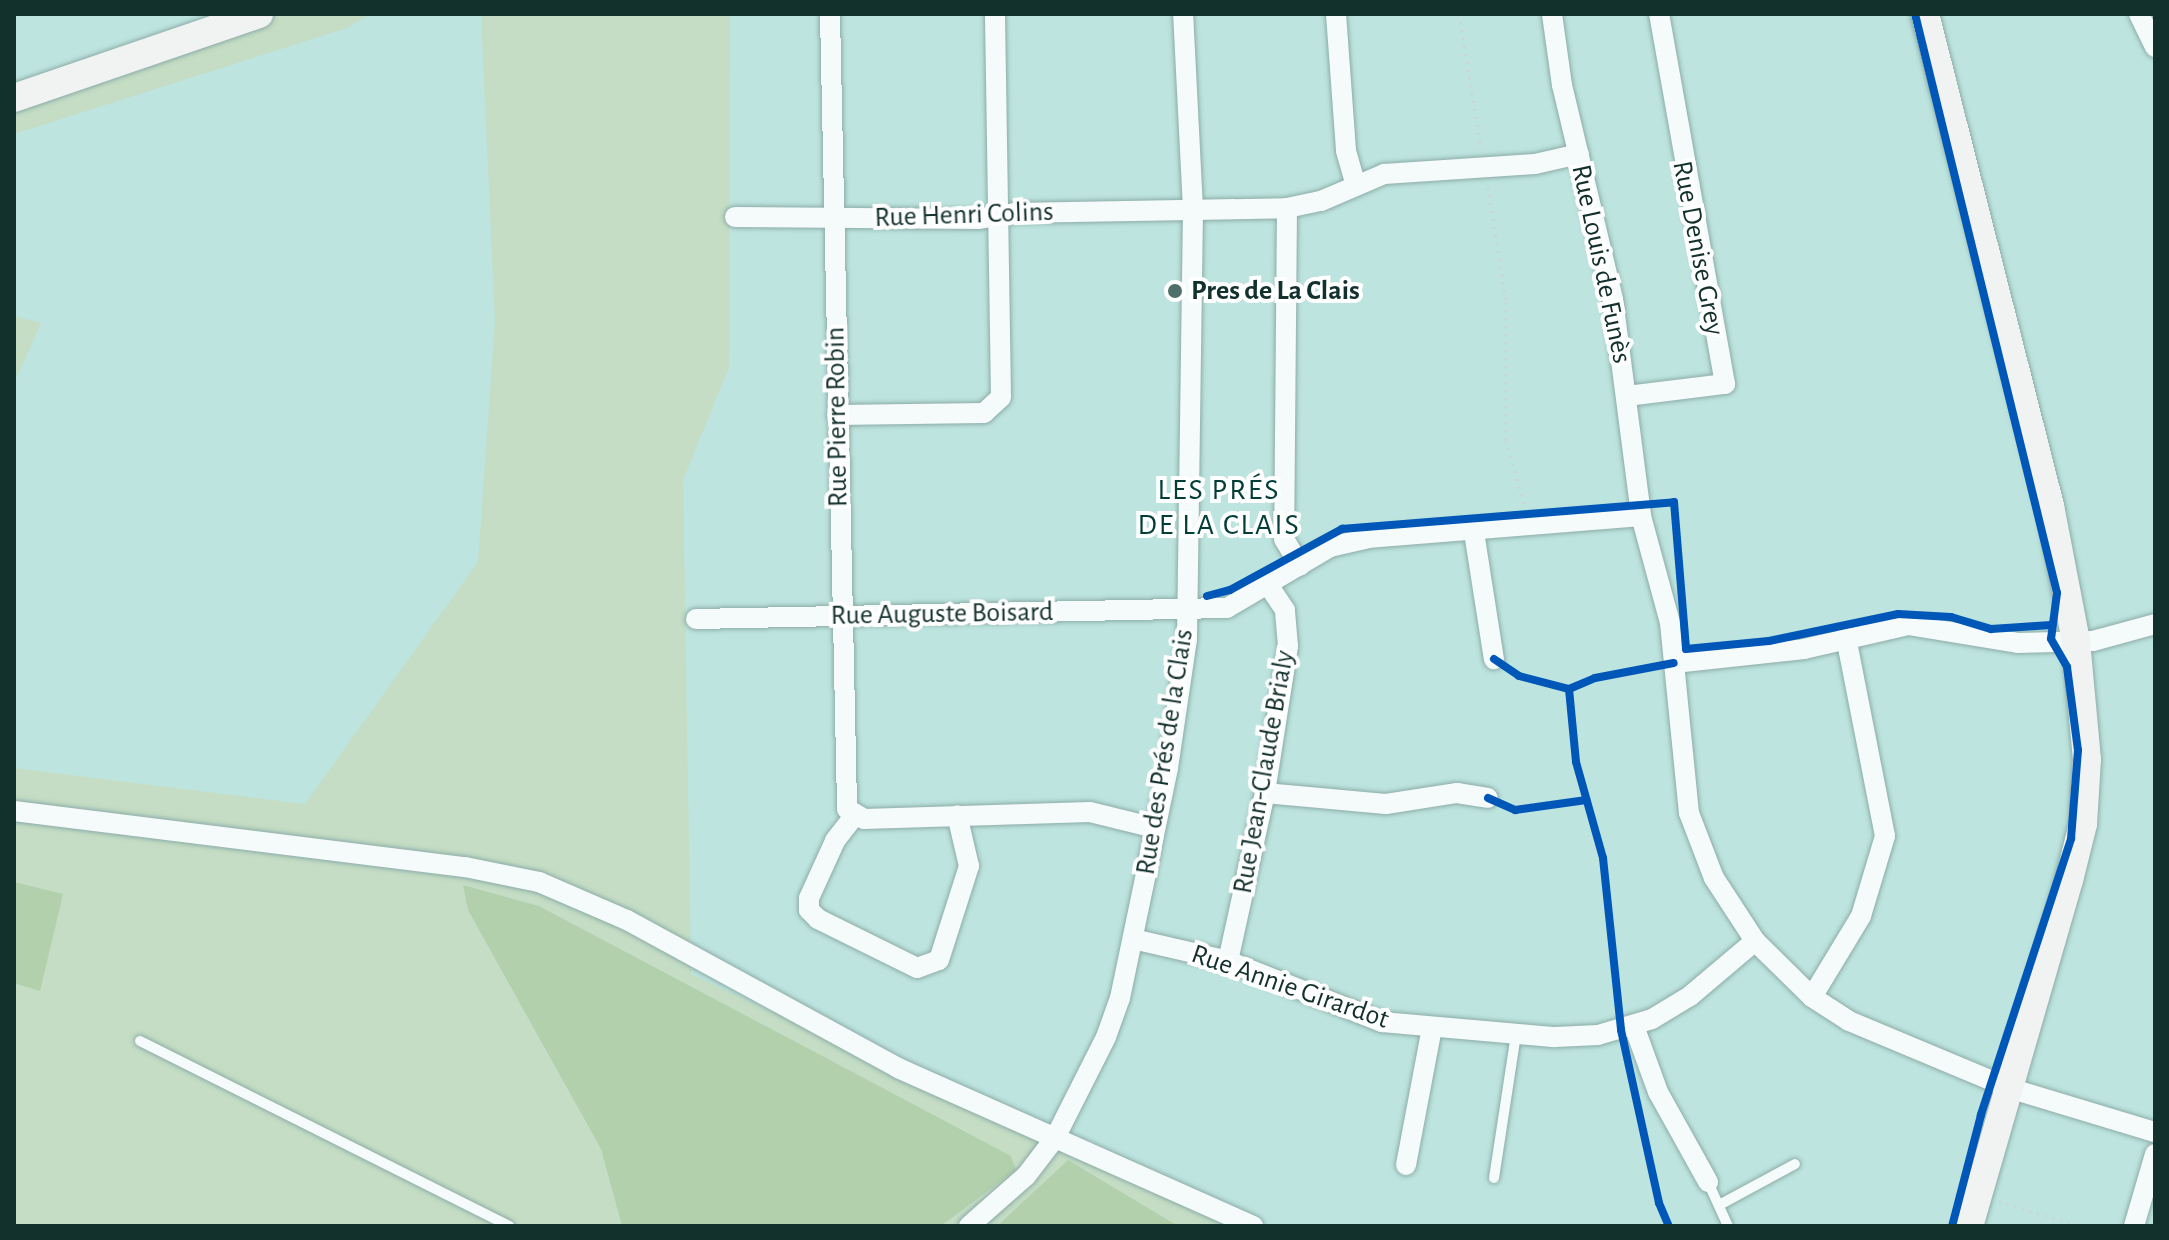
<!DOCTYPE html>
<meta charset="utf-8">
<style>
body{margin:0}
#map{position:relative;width:2169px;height:1240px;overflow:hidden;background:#bde4de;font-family:"Alegreya Sans",sans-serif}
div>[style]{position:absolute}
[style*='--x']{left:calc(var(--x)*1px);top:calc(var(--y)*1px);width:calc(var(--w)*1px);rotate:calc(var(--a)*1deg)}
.green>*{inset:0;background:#c4ddc4}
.forest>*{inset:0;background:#b3d0ac}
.path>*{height:3px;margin-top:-1.5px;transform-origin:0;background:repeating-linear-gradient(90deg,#c9d6d4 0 2px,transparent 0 8px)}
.roads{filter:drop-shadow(0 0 2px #8daca8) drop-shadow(0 0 2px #8daca8)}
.lane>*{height:10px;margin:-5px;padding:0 5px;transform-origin:5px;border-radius:5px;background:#f5fbfa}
.street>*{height:20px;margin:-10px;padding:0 10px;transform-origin:10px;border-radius:10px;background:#f5fbfa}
.secondary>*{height:28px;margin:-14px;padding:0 14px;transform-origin:14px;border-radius:14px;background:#f1f3f3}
.cycleway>*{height:8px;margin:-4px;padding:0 4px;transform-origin:4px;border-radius:4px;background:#0057b8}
.dots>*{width:22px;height:22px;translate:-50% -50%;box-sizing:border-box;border:4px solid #fff;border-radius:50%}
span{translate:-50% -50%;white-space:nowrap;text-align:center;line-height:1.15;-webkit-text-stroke:8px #fff;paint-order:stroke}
.street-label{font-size:28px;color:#12302c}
.poi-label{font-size:28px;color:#12302c;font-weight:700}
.left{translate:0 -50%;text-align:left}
.neighbourhood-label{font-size:30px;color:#003e37;letter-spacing:2px}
.frame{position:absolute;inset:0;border:16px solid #12302c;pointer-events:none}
</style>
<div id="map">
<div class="green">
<i style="clip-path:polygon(218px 14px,370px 14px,347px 28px,14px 134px,14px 87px)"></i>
<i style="clip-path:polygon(481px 14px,730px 14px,729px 367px,683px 480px,691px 974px,1229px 1226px,1178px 1226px,1068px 1160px,997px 1226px,941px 1226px,1016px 1170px,1011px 1156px,539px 906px,464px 885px,468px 910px,601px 1149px,622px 1226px,14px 1226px,14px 768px,305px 804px,478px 562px,495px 321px)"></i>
<i style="clip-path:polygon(14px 316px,41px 323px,14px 383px)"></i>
</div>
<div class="forest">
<i style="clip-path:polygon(14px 882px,63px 894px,40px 991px,14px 983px)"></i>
<i style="clip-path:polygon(463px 885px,539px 906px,1011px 1156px,1016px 1170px,941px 1226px,622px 1226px,601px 1149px,468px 910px)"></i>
<i style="clip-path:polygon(1068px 1160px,1178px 1226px,997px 1226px)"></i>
</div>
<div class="path">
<i style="--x:1459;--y:14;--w:137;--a:80.7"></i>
<i style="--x:1488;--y:187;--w:116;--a:81.1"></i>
<i style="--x:1506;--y:302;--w:138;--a:90"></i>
<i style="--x:1506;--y:440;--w:70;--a:74.2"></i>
<i style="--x:1999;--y:1201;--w:84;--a:17.4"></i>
</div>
<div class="roads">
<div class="lane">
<i style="--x:140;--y:1041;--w:413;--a:26.6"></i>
<i style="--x:1494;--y:1178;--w:145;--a:-81.3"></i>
<i style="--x:1708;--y:1182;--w:48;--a:65.6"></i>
<i style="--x:1721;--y:1204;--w:84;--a:-28.4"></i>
</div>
<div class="street">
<i style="--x:830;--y:14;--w:795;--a:88.77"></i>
<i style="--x:847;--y:809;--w:20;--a:30"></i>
<i style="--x:864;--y:819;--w:226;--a:-1.8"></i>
<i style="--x:1090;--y:812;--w:67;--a:13.8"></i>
<i style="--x:1336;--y:14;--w:137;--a:85.8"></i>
<i style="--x:1346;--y:151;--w:36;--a:74"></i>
<i style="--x:1552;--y:14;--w:72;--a:82"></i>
<i style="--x:1562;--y:85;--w:220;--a:76.6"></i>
<i style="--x:1613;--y:299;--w:219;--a:82.6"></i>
<i style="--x:1641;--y:516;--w:111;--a:74.8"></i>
<i style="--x:1670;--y:623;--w:191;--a:84.3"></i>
<i style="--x:1689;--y:813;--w:70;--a:69"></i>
<i style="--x:1714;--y:878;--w:75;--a:56.9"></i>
<i style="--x:1755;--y:941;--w:80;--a:44.5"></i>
<i style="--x:1812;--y:997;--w:44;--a:33"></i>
<i style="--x:1849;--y:1021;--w:173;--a:22.7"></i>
<i style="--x:2009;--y:1088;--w:152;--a:16.8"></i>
<i style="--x:2139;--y:14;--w:37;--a:64"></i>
<i style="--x:1287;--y:208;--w:331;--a:90.5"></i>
<i style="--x:1284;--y:539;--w:31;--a:59"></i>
<i style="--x:735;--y:217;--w:243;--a:0.5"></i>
<i style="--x:978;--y:219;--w:36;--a:-9"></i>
<i style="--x:1014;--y:213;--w:273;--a:-1"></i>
<i style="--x:1287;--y:208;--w:35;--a:-12"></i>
<i style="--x:1321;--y:201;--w:69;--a:-23.2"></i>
<i style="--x:1384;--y:174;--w:151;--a:-3.8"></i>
<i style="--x:1535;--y:164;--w:45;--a:-12.8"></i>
<i style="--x:1627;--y:396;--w:99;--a:-7"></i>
<i style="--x:1725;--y:384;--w:376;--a:-100.1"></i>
<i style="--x:837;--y:415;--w:147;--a:-0.8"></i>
<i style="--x:984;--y:413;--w:23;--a:-43"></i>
<i style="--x:1001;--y:397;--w:383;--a:-90.9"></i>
<i style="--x:1474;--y:532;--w:129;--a:81.1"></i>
<i style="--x:696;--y:619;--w:531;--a:-1.19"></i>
<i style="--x:1227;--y:608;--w:120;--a:-30.6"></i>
<i style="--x:1330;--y:547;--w:39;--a:-13"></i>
<i style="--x:1368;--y:538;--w:274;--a:-4.6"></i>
<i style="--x:1674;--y:663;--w:131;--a:-6.1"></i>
<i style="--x:1804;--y:649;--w:107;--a:-13"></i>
<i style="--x:1908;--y:625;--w:111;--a:9.3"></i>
<i style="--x:2018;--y:643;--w:75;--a:-1.5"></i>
<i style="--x:2093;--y:641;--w:64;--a:-15.3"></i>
<i style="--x:1265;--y:793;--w:121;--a:5.2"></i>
<i style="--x:1386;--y:804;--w:72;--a:-8.8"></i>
<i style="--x:1457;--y:793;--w:31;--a:9"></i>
<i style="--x:14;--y:811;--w:454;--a:7.1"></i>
<i style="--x:465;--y:867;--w:76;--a:11.5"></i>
<i style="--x:539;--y:882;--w:96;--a:23.4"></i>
<i style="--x:627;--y:920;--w:309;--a:28.6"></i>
<i style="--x:898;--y:1068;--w:389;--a:24"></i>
<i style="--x:855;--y:815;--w:33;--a:128"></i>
<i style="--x:835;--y:841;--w:63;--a:114.5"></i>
<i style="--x:809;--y:898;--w:12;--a:90"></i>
<i style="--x:809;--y:910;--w:13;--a:45"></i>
<i style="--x:818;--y:919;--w:110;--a:26.3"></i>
<i style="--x:917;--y:968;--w:23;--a:-20"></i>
<i style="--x:939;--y:960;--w:99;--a:-72.3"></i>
<i style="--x:969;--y:866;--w:52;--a:-103.2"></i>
<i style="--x:1133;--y:939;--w:98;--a:13"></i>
<i style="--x:1228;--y:961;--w:166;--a:21.6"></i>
<i style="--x:1382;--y:1022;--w:174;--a:5"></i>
<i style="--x:1555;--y:1037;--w:43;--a:-2.7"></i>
<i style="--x:1598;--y:1035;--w:56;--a:-16.5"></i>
<i style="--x:1652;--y:1019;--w:44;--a:-31.2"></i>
<i style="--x:1690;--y:996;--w:85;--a:-40.2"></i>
<i style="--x:1228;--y:961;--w:172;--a:-77.6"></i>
<i style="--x:1265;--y:793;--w:149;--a:-81.1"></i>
<i style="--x:1288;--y:646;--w:36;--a:-95"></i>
<i style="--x:1285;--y:610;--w:29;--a:-124"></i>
<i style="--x:1812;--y:997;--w:95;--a:-58.8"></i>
<i style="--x:1861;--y:916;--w:84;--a:-73.3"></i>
<i style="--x:1885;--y:836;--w:203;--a:-101.1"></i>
<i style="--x:1634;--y:1026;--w:70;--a:70"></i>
<i style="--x:1658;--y:1092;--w:103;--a:60.9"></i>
<i style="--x:1406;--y:1165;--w:139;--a:-79.3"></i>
<i style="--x:969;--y:1226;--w:76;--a:-41.3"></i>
<i style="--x:1026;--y:1176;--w:48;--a:-52.7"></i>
<i style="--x:1055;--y:1138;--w:113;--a:-63.2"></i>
<i style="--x:1106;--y:1037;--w:41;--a:-70.3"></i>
<i style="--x:1120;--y:998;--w:235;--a:-78.2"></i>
<i style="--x:1168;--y:768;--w:130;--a:-81.6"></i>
<i style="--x:1187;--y:639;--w:430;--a:-89.2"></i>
<i style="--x:1193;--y:209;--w:195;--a:-92.9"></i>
<i style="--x:2134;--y:1226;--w:75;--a:-73.7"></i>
</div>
<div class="secondary">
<i style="--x:1925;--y:14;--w:508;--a:75.74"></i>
<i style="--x:2050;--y:506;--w:137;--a:79.1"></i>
<i style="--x:2076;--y:641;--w:119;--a:84.7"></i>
<i style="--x:2087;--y:759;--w:65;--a:93.5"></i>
<i style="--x:2083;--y:824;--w:58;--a:104"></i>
<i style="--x:2069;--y:880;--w:360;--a:106.1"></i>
<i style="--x:14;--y:98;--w:259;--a:-18.9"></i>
</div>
</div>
<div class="cycleway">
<i style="--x:1915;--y:14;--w:596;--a:76.22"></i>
<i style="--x:2057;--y:593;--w:46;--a:97.4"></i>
<i style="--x:2051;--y:639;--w:32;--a:60"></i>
<i style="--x:2067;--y:667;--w:84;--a:82.5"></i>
<i style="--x:2078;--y:750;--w:89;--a:94.5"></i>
<i style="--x:2071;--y:839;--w:290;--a:108.1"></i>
<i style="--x:1981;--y:1115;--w:115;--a:104.6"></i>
<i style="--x:1207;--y:596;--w:24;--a:-15"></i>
<i style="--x:1230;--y:590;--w:128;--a:-28.6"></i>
<i style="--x:1342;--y:529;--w:333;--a:-4.6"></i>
<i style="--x:1674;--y:502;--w:147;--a:85.3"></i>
<i style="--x:1686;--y:649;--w:83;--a:-5.5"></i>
<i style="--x:1769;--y:641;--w:132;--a:-11.8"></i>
<i style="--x:1898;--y:614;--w:53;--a:3.2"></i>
<i style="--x:1951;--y:617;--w:42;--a:16.7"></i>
<i style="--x:1991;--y:629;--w:60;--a:-3.8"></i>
<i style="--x:1494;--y:659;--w:30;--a:34"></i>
<i style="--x:1519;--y:676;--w:52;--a:14.6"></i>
<i style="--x:1569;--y:689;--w:28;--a:-23"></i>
<i style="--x:1595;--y:678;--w:80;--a:-10.8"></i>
<i style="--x:1569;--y:689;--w:73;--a:84.5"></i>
<i style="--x:1576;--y:762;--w:100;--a:74.3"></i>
<i style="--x:1603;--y:858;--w:173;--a:84"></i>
<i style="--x:1621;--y:1030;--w:177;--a:77.6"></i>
<i style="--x:1659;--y:1203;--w:25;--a:67"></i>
<i style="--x:1488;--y:798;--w:30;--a:24"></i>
<i style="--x:1515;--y:810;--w:72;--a:-8"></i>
</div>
<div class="dots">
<i style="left:1175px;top:291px;background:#4e6f6a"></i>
</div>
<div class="street-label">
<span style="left:964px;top:215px;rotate:-2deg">Rue Henri Colins</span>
<span style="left:1698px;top:248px;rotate:79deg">Rue Denise Grey</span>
<span style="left:1601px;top:264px;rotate:78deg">Rue Louis de Funès</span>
<span style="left:837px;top:417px;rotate:-91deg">Rue Pierre Robin</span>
<span style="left:942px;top:614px;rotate:-1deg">Rue Auguste Boisard</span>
<span style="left:1165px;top:752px;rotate:-81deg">Rue des Prés de la Clais</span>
<span style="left:1264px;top:772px;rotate:-80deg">Rue Jean-Claude Brialy</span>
<span style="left:1290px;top:987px;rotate:19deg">Rue Annie Girardot</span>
</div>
<div class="poi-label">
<span class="left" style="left:1191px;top:291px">Pres de La Clais</span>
</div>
<div class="neighbourhood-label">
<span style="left:1219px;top:507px">LES PRÉS<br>DE LA CLAIS</span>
</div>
<div class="frame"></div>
</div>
